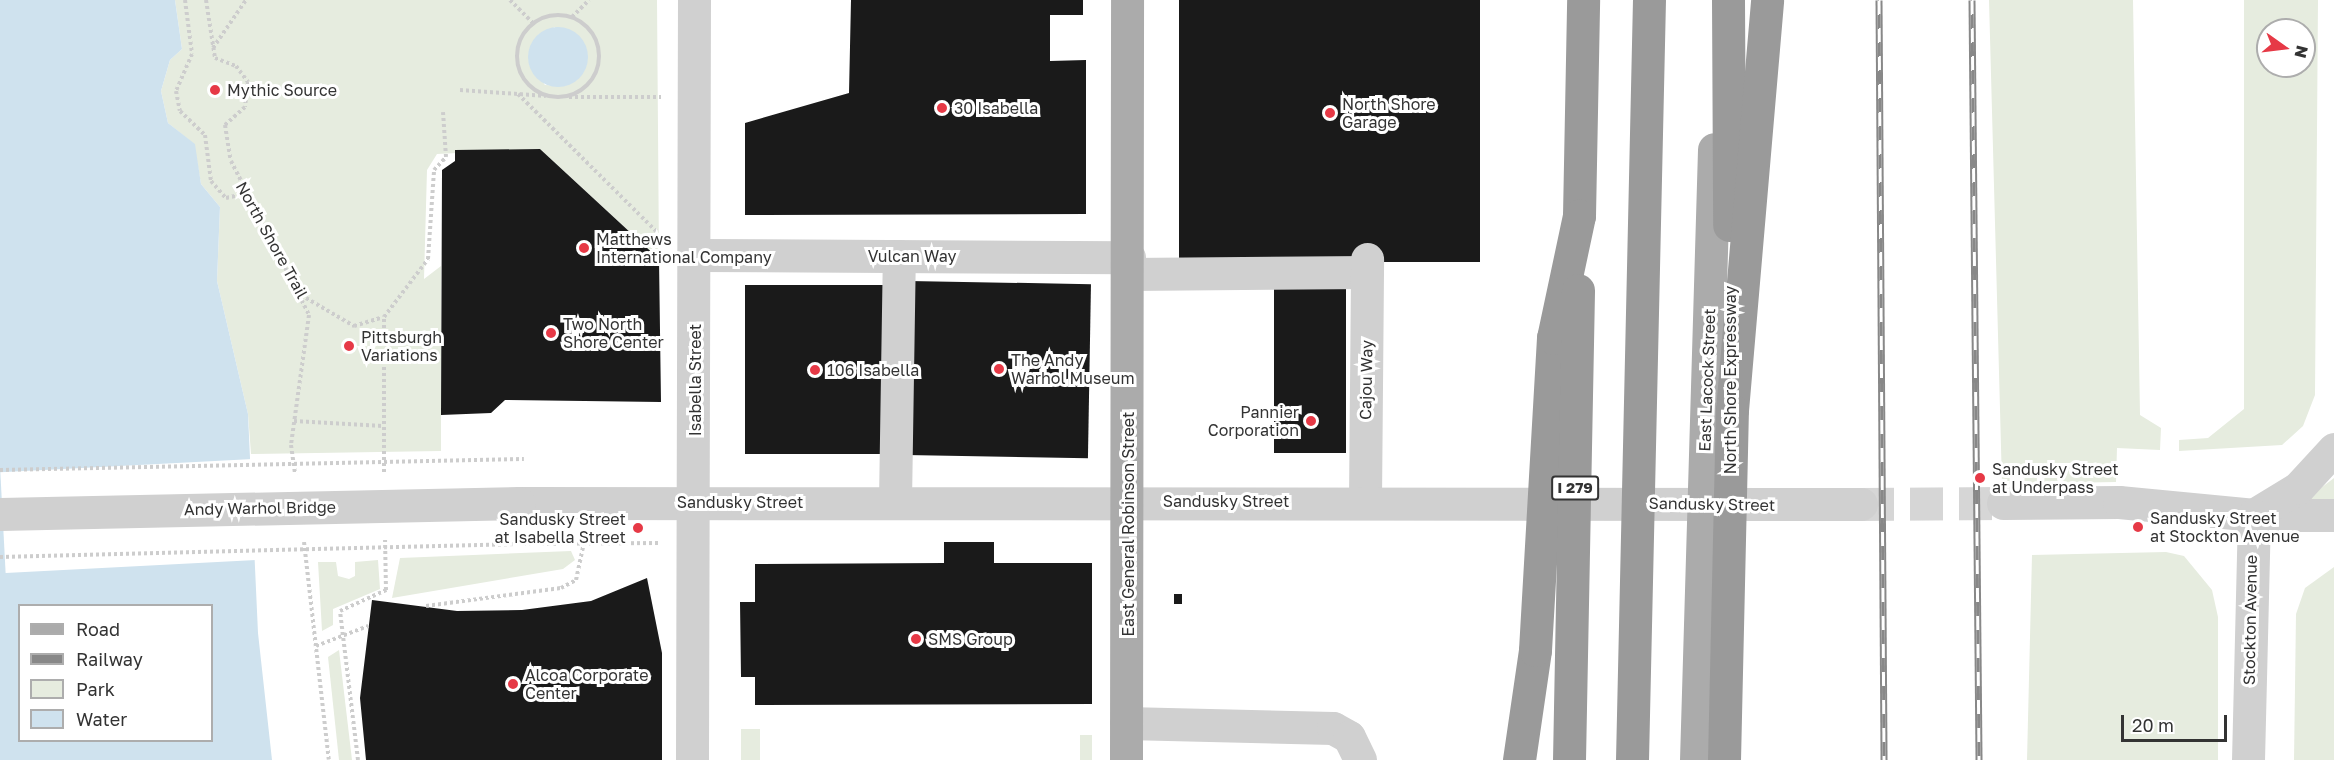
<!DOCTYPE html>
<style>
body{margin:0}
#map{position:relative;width:2334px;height:760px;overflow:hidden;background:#fff;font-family:"Golos Text",sans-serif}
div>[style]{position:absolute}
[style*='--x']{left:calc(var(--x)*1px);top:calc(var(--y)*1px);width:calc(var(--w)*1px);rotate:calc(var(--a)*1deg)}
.green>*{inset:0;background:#e6ecdf;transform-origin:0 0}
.water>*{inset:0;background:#cfe2ee}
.round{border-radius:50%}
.pier>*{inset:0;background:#fff;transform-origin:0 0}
.building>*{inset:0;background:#1a1a1a;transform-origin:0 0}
.minor-tunnel>*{height:33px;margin-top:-16.5px;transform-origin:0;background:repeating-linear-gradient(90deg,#d6d6d6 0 33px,transparent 0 49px)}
.path>*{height:4px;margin-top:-2px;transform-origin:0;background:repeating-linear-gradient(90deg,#cdcdcd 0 3px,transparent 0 6px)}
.path>.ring{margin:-2px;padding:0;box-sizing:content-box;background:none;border:4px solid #cdcdcd;border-radius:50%}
.minor>*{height:33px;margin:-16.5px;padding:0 16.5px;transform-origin:16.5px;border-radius:16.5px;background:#d0d0d0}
.major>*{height:33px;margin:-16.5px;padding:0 16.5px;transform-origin:16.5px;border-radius:16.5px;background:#ababab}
.highway>*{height:33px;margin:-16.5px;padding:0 16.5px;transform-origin:16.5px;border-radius:16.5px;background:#9a9a9a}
.rail>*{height:7px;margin-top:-3.5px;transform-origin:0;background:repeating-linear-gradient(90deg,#fff 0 14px,#888 0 28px);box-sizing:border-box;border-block:2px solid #888}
.path-bridge>*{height:4px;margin-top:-2px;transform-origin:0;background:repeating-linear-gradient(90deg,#cdcdcd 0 3px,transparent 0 6px)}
.minor-bridge>*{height:33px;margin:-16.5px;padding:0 16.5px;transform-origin:16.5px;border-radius:16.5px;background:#d0d0d0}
.highway-bridge>*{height:33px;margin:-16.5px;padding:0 16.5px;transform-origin:16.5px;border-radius:16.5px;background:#9a9a9a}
.dots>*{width:16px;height:16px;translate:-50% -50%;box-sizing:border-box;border:3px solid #fff;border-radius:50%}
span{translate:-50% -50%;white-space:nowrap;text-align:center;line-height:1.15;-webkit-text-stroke:6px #fff;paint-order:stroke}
.shield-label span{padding:2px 4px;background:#fff;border:2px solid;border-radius:4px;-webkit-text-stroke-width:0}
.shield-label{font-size:15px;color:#333;font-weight:700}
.poi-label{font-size:16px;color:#333}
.left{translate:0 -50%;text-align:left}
.right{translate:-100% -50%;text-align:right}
.street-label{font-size:16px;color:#333}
.legend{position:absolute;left:18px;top:604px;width:195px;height:138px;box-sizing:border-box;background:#fff;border:2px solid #adadad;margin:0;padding:8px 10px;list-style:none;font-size:18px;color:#333}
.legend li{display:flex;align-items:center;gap:12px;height:30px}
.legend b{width:30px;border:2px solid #adadad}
.north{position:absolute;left:2256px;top:18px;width:60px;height:60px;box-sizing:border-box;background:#fff;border:2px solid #adadad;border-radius:50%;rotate:104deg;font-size:16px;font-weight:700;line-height:24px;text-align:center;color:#333}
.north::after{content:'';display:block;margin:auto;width:21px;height:27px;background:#e63946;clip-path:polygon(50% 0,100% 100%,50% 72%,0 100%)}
.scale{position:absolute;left:2121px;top:715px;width:106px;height:27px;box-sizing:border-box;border:3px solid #333;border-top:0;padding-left:8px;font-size:18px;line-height:21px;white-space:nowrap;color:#333;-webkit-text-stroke:4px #fff;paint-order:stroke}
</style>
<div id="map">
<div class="green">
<i style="clip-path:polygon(evenodd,175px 0,657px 0,659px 259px,540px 149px,437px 154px,427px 170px,424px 279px,441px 266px,441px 451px,251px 454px,248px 414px,217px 281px,220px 207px,201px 184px,194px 144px,168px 123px,161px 91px,170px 60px,182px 49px,175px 0,555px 27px,566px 86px,545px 85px,529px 62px,538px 35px,555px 27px)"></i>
<i style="clip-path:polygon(1989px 0,2133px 0,2140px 415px,2161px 428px,2160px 450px,2117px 448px,2116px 482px,2002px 484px)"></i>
<i style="clip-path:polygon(evenodd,2244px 0,2318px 0,2315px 395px,2303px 426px,2282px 445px,2179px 451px,2179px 440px,2208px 438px,2244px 409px,2244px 0,2268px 30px,2304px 30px,2304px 66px,2268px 66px,2268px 30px)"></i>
<i style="clip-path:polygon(2334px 478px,2334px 505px,2313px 505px,2309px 497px)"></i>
<i style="clip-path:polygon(571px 551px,575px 560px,563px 569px,392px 598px,400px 558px)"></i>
<i style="clip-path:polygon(2166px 552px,2184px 556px,2212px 590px,2218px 617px,2218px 760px,2027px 760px,2032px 555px)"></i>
<i style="clip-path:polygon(378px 560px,380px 589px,333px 609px,333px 625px,322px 631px,318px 562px,336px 562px,338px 576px,349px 579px,355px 576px,355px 562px)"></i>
<i style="clip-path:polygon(2334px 567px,2334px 760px,2294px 760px,2296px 614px,2305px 588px)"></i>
<i style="clip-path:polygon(339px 650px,352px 760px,339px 760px,328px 657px)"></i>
<i style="left:760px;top:729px;width:31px;height:19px;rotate:90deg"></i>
<i style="left:1080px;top:735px;width:12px;height:25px"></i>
</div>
<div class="water">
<i style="clip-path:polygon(evenodd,0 0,175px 0,182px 49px,170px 60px,161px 91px,168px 123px,195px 144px,201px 184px,220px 207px,217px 281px,248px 414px,258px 633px,272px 760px,0 760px,0 0,20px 606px,212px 606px,212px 740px,20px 740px,20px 606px)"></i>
<i class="round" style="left:528px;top:27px;width:60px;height:60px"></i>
</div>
<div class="pier">
<i style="left:253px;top:459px;width:101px;height:253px;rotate:87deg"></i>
</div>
<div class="building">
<i style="clip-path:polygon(851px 0,1083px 0,1083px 15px,1050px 15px,1050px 61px,1086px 60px,1086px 214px,745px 215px,745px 123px,849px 93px)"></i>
<i style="left:1179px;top:0;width:301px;height:262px"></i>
<i style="clip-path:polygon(540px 149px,659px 259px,661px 402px,505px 400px,491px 413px,441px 415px,442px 170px,455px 161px,455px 150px)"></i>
<i style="left:909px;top:281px;width:182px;height:174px;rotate:1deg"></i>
<i style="left:745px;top:285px;width:141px;height:169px"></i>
<i style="left:1346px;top:286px;width:167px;height:72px;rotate:90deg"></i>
<i style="clip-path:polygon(944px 542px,994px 542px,994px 563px,1092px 563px,1092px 704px,755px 705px,755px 677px,741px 677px,740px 602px,755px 602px,755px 564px,944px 563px)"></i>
<i style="clip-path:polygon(647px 578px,662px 653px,662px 760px,366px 760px,360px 698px,372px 600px,457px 611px,522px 610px,591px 601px)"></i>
<i style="left:1174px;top:594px;width:8px;height:10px"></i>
</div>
<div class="minor-tunnel">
<i style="--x:1861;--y:504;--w:142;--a:-0.4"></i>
</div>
<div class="path">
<i style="--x:185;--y:0;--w:54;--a:82.6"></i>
<i style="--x:192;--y:54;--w:40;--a:113.4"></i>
<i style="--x:176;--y:91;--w:20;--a:79"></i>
<i style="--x:180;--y:111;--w:35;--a:44"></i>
<i style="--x:205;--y:135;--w:46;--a:82.6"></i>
<i style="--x:211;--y:181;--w:23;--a:49"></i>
<i style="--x:226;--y:198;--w:18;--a:-13"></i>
<i style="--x:206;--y:0;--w:59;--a:81.2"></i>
<i style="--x:215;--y:58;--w:22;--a:21"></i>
<i style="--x:236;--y:66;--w:20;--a:53"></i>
<i style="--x:248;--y:82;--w:25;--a:97"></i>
<i style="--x:245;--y:107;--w:27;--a:138"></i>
<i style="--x:225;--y:125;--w:36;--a:81"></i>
<i style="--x:231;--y:161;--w:173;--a:63.1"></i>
<i style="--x:309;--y:315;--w:131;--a:97.9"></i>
<i style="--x:291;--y:445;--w:30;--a:82"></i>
<i style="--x:510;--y:0;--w:33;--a:45"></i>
<i class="ring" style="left:517px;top:15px;width:78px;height:78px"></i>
<i style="--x:572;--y:17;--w:24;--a:-45"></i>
<i style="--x:213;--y:48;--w:58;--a:-55.5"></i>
<i style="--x:460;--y:90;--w:86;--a:4"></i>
<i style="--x:518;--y:94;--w:197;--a:44.8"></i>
<i style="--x:569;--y:97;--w:92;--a:0"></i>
<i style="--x:306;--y:298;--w:56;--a:30.3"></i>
<i style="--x:354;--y:326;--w:30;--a:-17"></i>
<i style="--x:294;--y:421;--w:89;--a:3.2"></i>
<i style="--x:384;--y:472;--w:155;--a:-90"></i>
<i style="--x:384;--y:317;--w:73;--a:-52.8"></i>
<i style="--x:428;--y:259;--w:89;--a:-86.1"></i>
<i style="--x:434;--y:170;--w:18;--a:-47"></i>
<i style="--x:446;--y:157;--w:45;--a:-93.8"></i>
<i style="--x:304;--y:542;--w:219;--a:83.5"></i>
<i style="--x:517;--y:544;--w:141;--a:-0.4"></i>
<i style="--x:426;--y:606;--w:136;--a:-7.6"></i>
<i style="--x:561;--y:588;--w:17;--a:-28"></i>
<i style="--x:576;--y:580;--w:38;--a:-78"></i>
<i style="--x:316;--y:646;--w:56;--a:-21"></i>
<i style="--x:358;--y:760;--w:150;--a:-96.9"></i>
<i style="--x:340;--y:611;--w:51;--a:-24.5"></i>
<i style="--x:386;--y:590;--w:50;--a:-91.1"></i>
</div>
<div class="minor">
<i style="--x:696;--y:255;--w:433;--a:0.3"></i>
<i style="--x:1128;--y:274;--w:239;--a:-0.5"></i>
<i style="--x:1365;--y:501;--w:242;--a:-89.5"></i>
<i style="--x:895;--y:502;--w:246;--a:-89.1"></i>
<i style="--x:519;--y:503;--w:1342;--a:0.04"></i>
<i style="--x:2003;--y:503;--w:116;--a:-0.5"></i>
<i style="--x:2119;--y:502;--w:136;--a:5.5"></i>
<i style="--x:2254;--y:515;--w:80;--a:0"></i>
<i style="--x:2255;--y:514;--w:50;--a:-31.2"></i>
<i style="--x:2298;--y:488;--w:53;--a:-47.3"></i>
<i style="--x:1126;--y:723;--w:207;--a:1.4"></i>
<i style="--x:1333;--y:728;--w:18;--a:29"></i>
<i style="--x:1349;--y:737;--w:25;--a:64"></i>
<i style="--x:692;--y:760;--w:760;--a:-89.85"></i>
<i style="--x:2248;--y:760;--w:245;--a:-88.6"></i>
</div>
<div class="major">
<i style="--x:1126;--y:760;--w:760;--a:-89.92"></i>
<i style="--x:1696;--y:760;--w:611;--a:-88.31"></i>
</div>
<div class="highway">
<i style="--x:1728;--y:0;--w:225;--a:89.7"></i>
<i style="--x:1579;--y:216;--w:216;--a:-88.9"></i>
<i style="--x:1732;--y:410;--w:411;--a:-85.1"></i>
</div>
<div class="rail">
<i style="--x:1879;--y:0;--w:760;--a:89.62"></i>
<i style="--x:1972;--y:0;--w:760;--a:89.47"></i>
</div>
<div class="path-bridge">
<i style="--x:0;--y:470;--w:524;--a:-1.2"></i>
<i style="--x:0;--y:557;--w:517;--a:-1.44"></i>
</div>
<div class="minor-bridge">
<i style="--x:0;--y:514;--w:519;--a:-1.21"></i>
</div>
<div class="highway-bridge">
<i style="--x:1519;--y:760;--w:111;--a:-81.7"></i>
<i style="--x:1535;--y:650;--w:313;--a:-86.7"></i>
<i style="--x:1553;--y:338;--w:125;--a:-78"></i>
<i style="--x:1569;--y:760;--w:470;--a:-88.9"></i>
<i style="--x:1632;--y:760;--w:760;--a:-88.72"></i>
<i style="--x:1724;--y:760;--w:350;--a:-88.7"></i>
</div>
<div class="dots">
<i style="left:215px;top:90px;background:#e63946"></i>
<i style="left:942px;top:108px;background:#e63946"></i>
<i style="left:1330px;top:113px;background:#e63946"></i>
<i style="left:584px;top:248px;background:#e63946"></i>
<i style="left:551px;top:333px;background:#e63946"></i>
<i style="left:349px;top:346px;background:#e63946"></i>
<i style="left:999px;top:369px;background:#e63946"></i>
<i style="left:815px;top:370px;background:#e63946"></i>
<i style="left:1311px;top:421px;background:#e63946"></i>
<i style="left:1980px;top:478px;background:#e63946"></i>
<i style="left:2138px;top:527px;background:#e63946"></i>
<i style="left:638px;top:528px;background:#e63946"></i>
<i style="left:916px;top:639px;background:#e63946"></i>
<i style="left:513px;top:684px;background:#e63946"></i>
</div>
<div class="shield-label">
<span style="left:1575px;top:488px">I 279</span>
</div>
<div class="poi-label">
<span class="left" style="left:227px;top:90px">Mythic Source</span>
<span class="left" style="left:1342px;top:113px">North Shore<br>Garage</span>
<span class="left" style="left:954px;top:108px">30 Isabella</span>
<span class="left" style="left:596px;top:248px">Matthews<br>International Company</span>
<span class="left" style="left:563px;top:333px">Two North<br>Shore Center</span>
<span class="left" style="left:361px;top:346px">Pittsburgh<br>Variations</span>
<span class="left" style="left:1011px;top:369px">The Andy<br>Warhol Museum</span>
<span class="left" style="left:827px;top:370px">106 Isabella</span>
<span class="right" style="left:1299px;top:421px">Pannier<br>Corporation</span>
<span class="left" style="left:1992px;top:478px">Sandusky Street<br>at Underpass</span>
<span class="left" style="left:2150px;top:527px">Sandusky Street<br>at Stockton Avenue</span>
<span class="right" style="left:626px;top:528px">Sandusky Street<br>at Isabella Street</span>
<span class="left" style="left:928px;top:639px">SMS Group</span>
<span class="left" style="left:525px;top:684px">Alcoa Corporate<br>Center</span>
</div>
<div class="street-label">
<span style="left:272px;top:240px;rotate:61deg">North Shore Trail</span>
<span style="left:912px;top:256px">Vulcan Way</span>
<span style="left:695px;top:380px;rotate:-90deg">Isabella Street</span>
<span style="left:1366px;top:380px;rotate:-89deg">Cajou Way</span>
<span style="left:1707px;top:380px;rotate:-88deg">East Lacock Street</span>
<span style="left:1730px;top:380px;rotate:-90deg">North Shore Expressway</span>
<span style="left:1226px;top:501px">Sandusky Street</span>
<span style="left:740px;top:502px">Sandusky Street</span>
<span style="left:1712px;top:504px;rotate:1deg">Sandusky Street</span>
<span style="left:260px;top:508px;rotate:-1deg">Andy Warhol Bridge</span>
<span style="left:1128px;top:524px;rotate:-90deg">East General Robinson Street</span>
<span style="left:2250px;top:620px;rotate:-89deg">Stockton Avenue</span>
</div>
<ul class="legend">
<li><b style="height:8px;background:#ababab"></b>Road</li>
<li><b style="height:8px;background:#888"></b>Railway</li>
<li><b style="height:16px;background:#e6ecdf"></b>Park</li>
<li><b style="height:16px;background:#cfe2ee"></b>Water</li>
</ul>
<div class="north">N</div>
<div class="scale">20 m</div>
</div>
